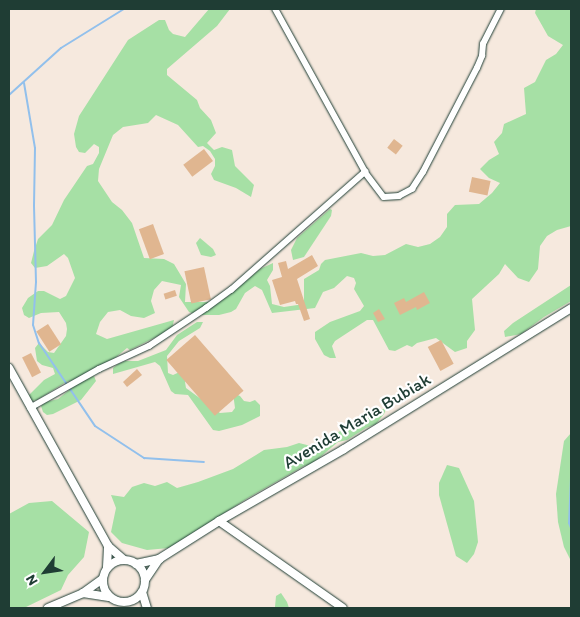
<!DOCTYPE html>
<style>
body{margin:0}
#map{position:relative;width:580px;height:617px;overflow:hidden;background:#f6e9de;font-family:Itim,sans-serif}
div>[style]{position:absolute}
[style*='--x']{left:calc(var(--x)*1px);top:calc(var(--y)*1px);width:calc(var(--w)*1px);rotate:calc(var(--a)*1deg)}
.green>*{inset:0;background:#a6e0a5}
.stream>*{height:2px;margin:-1px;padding:0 1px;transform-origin:1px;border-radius:1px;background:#92c0ec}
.building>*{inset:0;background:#e0b690;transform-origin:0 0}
.roads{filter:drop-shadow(0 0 1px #1f3d34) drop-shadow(0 0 1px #1f3d34)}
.street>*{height:5.5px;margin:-2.75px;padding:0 2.75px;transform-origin:2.75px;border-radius:2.75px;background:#fff}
.secondary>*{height:8px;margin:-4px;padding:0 4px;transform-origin:4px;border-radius:4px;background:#fff}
.secondary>.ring{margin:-4px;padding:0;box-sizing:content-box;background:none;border:8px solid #fff;border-radius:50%}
span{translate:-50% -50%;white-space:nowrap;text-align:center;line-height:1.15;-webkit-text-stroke:4.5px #fff;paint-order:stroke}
.street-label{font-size:18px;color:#1f3d34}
.frame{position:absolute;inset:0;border:10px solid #1f3d34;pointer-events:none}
.north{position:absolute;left:20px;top:547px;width:50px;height:50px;-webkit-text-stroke:4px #fff;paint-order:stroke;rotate:239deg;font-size:14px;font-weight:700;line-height:20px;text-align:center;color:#1f3d34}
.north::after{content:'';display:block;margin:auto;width:18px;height:22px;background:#1f3d34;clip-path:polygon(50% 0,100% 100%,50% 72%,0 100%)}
</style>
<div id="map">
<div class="green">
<i style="clip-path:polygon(209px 9px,230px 9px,217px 26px,167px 69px,167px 75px,197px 100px,200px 108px,211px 120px,216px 133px,207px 143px,214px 150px,222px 147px,232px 150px,235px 166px,254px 185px,251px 197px,236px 188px,214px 180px,211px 174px,215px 166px,215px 159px,210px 151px,203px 146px,198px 147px,178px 125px,156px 115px,148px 123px,123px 127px,113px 135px,99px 169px,98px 181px,112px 202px,122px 210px,132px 223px,144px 258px,164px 259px,174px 264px,186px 284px,185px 302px,211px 302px,195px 314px,189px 312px,179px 297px,181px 285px,162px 281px,154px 290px,151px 301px,155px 313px,144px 318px,131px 316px,120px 310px,108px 312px,100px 322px,96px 334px,107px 339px,174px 320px,172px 329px,130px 350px,127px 348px,109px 363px,98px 366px,78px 379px,66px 382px,37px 400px,31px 401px,29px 395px,44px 380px,55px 374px,53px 368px,42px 365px,37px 361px,35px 348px,39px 343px,48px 352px,54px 353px,66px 336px,67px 329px,66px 323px,59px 312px,41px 313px,29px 318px,24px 315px,22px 308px,28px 298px,38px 291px,44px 291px,60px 299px,66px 296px,75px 278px,68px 258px,64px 254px,47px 266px,35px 268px,31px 263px,34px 251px,38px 239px,52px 225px,64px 200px,87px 166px,93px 164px,99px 153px,99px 147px,94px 144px,85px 153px,79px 152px,76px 147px,74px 134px,79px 116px,128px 40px,159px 20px,165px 20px,169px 30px,173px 34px,185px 37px)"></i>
<i style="clip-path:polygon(536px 9px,571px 9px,571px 226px,557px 230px,547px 236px,540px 246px,538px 269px,529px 282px,518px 278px,505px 264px,499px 274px,472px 299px,475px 330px,467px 341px,467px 348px,455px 352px,436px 338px,417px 343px,412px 347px,407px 345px,395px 351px,389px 350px,373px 320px,367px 320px,335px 341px,332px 346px,336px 358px,330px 358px,324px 355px,315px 339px,315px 332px,330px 322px,360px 311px,364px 306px,354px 289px,356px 283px,354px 278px,347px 276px,334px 288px,323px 292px,315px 308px,272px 313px,262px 290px,255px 286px,245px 293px,236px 309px,231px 312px,219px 315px,201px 315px,228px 296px,260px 269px,273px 263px,273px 270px,267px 280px,270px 286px,272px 304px,284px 307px,304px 304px,304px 279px,319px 270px,321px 264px,325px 260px,361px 253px,373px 256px,385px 255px,406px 244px,418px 247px,430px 244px,440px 237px,447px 227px,447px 214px,455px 205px,479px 204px,492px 193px,500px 183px,489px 178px,480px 169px,489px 160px,499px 154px,494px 142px,502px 133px,504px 124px,526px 114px,524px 88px,535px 82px,546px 60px,556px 54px,563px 45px,548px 36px,535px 13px)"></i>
<i style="clip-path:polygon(330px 209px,332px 210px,331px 216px,304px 257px,293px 260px,291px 250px,297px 238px)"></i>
<i style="clip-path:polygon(200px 238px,213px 249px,216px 255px,211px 257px,201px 255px,196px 243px)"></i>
<i style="clip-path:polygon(571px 285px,571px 301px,544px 317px,521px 334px,505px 337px,504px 331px,513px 323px)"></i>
<i style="clip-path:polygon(197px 322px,203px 322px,200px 328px,179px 341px,167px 356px,168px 373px,173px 375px,184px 370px,188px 376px,185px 382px,186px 388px,220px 413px,232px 412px,235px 408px,233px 393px,240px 396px,244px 401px,250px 402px,255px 400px,260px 405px,260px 416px,242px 425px,219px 431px,213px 430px,188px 395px,175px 394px,171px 391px,160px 366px,155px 362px,113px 374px,113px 368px,118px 364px,125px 361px,138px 361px,166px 350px,177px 335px)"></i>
<i style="clip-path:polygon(94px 376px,96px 381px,81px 400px,53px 414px,47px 415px,43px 412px,41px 406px,46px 402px,58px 399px,78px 383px)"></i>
<i style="clip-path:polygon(387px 407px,384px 414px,376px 424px,366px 428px,347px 440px,338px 442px,312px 464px,304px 466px,248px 498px,169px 548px,147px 550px,122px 543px,111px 532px,116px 508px,111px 495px,124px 497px,132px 487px,144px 483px,155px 486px,167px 482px,177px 488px,198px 482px,233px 469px,264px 450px,287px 447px,299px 443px,311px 446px)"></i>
<i style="clip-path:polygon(571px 433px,571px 561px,564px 547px,558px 522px,556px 494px,564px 441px)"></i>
<i style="clip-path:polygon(447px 465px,459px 468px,474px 501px,478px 542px,474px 554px,467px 563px,456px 556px,439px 495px,439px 483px)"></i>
<i style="clip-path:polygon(52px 501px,89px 532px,84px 557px,68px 575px,61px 590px,24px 608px,9px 608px,9px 514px,29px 503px)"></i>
<i style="clip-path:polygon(281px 593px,287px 602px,289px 608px,275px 607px,276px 596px)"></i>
</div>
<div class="stream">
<i style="--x:24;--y:83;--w:66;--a:80.4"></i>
<i style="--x:35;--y:148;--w:58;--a:91"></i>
<i style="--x:34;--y:206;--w:76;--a:88.5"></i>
<i style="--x:36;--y:282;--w:43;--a:94"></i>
<i style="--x:33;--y:325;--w:19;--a:72"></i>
<i style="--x:39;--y:343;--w:100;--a:56"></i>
<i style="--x:95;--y:426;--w:59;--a:33.1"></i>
<i style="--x:144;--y:458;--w:60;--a:3.8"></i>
<i style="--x:9;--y:95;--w:70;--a:-42.1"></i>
<i style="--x:61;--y:48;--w:74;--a:-31.8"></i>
<i style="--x:571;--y:478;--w:45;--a:92.5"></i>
<i style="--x:569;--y:523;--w:5;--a:68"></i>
</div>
<div class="building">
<i style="left:394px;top:139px;width:11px;height:11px;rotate:38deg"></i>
<i style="left:204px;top:149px;width:15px;height:26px;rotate:53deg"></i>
<i style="left:472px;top:177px;width:19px;height:15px;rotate:12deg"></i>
<i style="left:153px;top:224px;width:32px;height:15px;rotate:70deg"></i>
<i style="clip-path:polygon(312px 255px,318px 266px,297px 279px,310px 319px,304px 321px,298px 304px,296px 304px,295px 301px,280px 305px,272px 280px,282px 277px,278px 263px,286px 261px,288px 269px)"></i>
<i style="left:204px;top:267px;width:33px;height:20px;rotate:78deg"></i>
<i style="left:175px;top:290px;width:6px;height:12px;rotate:72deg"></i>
<i style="clip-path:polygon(424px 292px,430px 303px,417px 310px,416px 307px,400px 315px,394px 303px,404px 298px,406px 302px)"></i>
<i style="clip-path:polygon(379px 309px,385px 319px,378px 322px,373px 313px)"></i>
<i style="left:48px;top:324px;width:24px;height:14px;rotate:57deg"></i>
<i style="left:195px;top:335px;width:74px;height:38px;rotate:49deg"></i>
<i style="left:441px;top:340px;width:27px;height:15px;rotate:62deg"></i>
<i style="left:31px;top:353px;width:22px;height:10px;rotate:63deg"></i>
<i style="clip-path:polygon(137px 369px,142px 375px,127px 387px,123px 382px)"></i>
</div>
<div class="roads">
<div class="street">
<i style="--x:365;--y:172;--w:31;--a:53"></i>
<i style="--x:384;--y:197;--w:15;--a:-4"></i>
<i style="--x:399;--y:196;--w:15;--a:-28"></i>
<i style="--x:412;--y:189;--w:20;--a:-57"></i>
<i style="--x:423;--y:172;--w:117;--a:-62.6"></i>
<i style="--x:477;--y:68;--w:13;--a:-67"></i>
<i style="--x:482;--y:56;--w:12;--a:-85"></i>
<i style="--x:483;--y:44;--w:39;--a:-63"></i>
<i style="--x:30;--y:408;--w:79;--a:-29.5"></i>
<i style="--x:99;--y:369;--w:55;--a:-24.7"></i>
<i style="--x:149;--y:346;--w:69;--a:-33.7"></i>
<i style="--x:206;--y:308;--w:31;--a:-36"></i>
<i style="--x:231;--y:290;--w:179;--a:-41.4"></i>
<i style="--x:365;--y:172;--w:186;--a:-118.9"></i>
</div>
<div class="secondary">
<i style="--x:9;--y:368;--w:204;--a:60.9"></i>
<i style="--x:108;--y:546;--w:21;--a:41"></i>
<i style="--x:219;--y:521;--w:151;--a:35.1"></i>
<i class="ring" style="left:103px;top:560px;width:34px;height:34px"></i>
<i style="--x:136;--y:564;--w:24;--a:-12"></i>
<i style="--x:159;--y:559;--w:71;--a:-32.3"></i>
<i style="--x:219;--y:521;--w:144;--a:-29.9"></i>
<i style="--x:344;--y:449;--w:267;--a:-31.8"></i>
<i style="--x:107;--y:567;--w:21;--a:-87"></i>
<i style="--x:145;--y:580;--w:25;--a:-56"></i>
<i style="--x:142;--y:592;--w:17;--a:73"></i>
<i style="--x:83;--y:593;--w:26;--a:9"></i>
<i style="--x:48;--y:608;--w:38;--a:-23"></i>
<i style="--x:83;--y:593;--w:24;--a:-36"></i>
</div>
</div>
<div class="street-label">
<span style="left:357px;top:421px;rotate:-31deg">Avenida Maria Bubiak</span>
</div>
<div class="frame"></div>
<div class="north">N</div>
</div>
